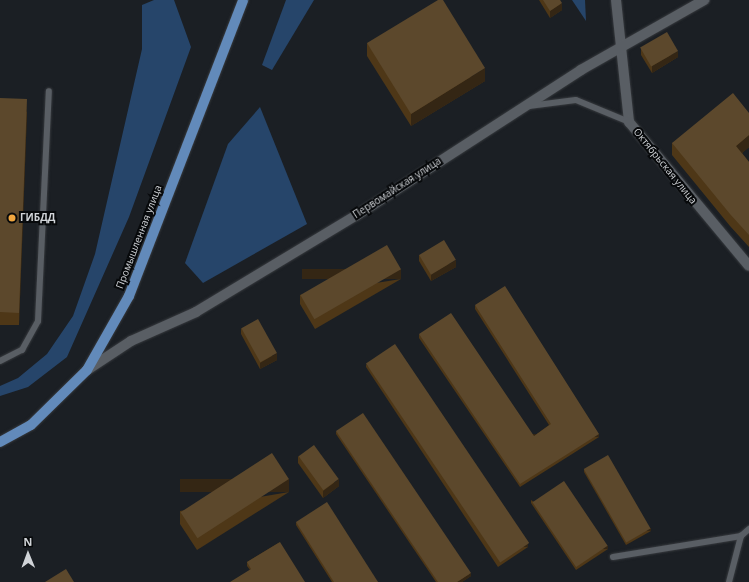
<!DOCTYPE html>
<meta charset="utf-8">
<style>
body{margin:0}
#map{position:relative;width:749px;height:582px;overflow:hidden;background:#1b1f24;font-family:"Open Sans",sans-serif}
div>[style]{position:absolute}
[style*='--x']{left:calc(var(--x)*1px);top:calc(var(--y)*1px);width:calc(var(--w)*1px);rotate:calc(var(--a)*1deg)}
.forest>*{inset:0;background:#26456a}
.roads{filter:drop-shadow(0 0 1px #373a3e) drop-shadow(0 0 1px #373a3e)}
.service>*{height:6px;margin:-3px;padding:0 3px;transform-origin:3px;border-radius:3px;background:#595e64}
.minor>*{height:10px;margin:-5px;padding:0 5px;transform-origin:5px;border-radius:5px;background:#595e64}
.primary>*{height:10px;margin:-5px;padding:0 5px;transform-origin:5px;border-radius:5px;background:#628aba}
.wall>*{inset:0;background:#4e3717}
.shaded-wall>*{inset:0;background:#342614;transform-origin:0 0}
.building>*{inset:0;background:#5c482c;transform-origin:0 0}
.dots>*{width:11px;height:11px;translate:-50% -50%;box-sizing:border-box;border:2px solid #07090b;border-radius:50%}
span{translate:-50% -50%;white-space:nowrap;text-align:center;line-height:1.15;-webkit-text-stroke:4px #07090b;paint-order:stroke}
.street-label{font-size:10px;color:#d1d4d8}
.poi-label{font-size:10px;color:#d1d4d8;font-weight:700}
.left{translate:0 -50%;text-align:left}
.north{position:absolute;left:8px;top:534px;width:40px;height:40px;-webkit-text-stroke:3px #07090b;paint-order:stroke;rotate:359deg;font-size:11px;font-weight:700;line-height:16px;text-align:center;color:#d1d4d8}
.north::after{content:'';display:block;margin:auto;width:14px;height:18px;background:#d1d4d8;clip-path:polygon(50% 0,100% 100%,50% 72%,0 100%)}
</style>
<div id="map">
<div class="forest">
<i style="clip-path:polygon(154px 0,174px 0,191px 47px,129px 217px,67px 357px,28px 387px,0 396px,0 386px,18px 378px,47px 354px,73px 316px,95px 254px,142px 49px,142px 5px)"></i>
<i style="clip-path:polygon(286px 0,314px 0,272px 70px,262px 65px)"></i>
<i style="clip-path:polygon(572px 0,585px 0,586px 21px)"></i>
<i style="clip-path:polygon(260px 107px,307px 224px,203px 283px,185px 263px,228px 144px)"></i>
</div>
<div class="roads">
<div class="service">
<i style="--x:529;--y:106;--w:47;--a:-7.3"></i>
<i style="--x:576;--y:100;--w:57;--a:22.5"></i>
<i style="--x:0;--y:361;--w:25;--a:-27"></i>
<i style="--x:22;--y:350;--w:33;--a:-61"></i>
<i style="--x:38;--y:321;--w:230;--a:-87.3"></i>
<i style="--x:613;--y:557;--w:130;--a:-9.3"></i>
<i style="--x:729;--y:582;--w:48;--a:-75.4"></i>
<i style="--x:741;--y:536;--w:11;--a:-41"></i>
</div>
<div class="minor">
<i style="--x:616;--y:0;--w:123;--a:83.9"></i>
<i style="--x:629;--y:122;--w:187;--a:50.2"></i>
<i style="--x:87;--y:370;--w:53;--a:-33.4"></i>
<i style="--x:131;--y:341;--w:71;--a:-24"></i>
<i style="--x:196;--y:312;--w:188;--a:-31.1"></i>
<i style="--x:357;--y:215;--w:267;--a:-32.9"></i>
<i style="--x:581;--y:70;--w:142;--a:-29.6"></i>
</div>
<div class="primary">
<i style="--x:0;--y:442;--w:35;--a:-29"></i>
<i style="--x:31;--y:425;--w:78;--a:-44.5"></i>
<i style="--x:87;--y:370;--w:85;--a:-60.4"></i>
<i style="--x:129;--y:296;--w:317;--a:-68.9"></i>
</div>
</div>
<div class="wall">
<i style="clip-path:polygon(539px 0,560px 0,562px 10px,550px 18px)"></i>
<i style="clip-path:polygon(367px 43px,485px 81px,411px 126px,367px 56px)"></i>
<i style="clip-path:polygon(641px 48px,678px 57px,652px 73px,641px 55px)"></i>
<i style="clip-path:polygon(0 98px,27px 112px,19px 325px,0 325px)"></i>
<i style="clip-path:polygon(749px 113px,749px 147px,742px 153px,749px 162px,749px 247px,730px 226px,672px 155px,672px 143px)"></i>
<i style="clip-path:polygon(419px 255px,456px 267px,431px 281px,419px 261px)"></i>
<i style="clip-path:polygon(401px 279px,315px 329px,300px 304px,300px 295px)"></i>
<i style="clip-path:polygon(475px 305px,599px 437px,520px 487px,419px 338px,419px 334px,534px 436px,549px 425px,475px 309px)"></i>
<i style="clip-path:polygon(241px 328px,277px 360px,260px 369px,241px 334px)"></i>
<i style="clip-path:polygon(366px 364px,528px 547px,498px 567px,366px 367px)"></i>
<i style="clip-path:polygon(336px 431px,471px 576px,462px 582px,436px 582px,336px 434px)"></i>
<i style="clip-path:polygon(298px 456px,339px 486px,323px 498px,298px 463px)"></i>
<i style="clip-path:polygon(584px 469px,651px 531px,626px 545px,584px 472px)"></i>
<i style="clip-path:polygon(289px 492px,197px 550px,180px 524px,180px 511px)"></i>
<i style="clip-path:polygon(531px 500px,608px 549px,576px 570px,531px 503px)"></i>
<i style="clip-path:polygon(296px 522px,378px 582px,332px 582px,296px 525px)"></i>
<i style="clip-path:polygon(280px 542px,250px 570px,247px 566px,247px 562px)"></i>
</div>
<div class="shaded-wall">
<i style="clip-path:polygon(562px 3px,562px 10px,550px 18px,550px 11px)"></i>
<i style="clip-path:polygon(678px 51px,678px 57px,652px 73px,652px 66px)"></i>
<i style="clip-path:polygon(485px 68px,485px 81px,411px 126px,411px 114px)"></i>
<i style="clip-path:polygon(27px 99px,27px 112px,19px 325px,19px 313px)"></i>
<i style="clip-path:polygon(749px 135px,749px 147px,736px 158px,736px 146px)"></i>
<i style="clip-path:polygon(456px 260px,456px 267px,431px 281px,431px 274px)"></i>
<i style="left:401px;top:269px;width:10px;height:99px;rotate:90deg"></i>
<i style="clip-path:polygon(277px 353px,277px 360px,260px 369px,260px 363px)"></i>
<i style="left:599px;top:434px;width:3px;height:93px;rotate:90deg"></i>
<i style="left:289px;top:479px;width:13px;height:109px;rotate:90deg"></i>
<i style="clip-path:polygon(339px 479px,339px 486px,323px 498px,323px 491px)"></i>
<i style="left:651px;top:528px;width:3px;height:29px;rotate:90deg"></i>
<i style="left:528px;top:544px;width:3px;height:36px;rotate:90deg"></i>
<i style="left:608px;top:546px;width:3px;height:38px;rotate:90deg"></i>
<i style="clip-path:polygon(471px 573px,471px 576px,462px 582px,457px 582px)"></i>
</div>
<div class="building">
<i style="clip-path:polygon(438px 0,443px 0,485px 68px,411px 114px,367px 43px)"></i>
<i style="clip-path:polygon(543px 0,560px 0,562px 3px,550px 11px)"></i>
<i style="left:667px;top:32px;width:22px;height:31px;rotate:60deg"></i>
<i style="clip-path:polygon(733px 93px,749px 113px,749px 135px,736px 146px,749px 162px,749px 235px,730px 214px,672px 143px)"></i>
<i style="clip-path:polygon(0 98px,27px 99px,19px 313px,0 312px)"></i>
<i style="left:444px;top:240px;width:23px;height:29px;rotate:59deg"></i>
<i style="left:387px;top:245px;width:28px;height:100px;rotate:60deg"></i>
<i style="clip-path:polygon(505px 286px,599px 434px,520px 484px,419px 334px,451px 313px,534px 436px,551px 424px,475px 305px)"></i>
<i style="left:258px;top:319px;width:39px;height:19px;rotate:61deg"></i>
<i style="left:395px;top:344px;width:240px;height:35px;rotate:56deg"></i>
<i style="clip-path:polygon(363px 413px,471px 573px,457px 582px,438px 582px,336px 431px)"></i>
<i style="left:314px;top:445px;width:42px;height:19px;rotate:54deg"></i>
<i style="left:272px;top:453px;width:31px;height:109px;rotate:57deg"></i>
<i style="left:608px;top:455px;width:85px;height:28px;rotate:60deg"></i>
<i style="left:564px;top:481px;width:78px;height:38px;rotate:56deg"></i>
<i style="clip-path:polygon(327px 502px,378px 582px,334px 582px,296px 522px)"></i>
<i style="clip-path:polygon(280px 542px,305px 582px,230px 582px,251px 569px,247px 562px)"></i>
<i style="clip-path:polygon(66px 569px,74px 582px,45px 582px)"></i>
</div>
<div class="dots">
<i style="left:12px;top:218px;background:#f0a63f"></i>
</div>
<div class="street-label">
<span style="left:665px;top:166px;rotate:51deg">Октябрьская улица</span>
<span style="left:397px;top:188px;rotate:-33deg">Первомайская улица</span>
<span style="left:139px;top:237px;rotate:-69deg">Промышленная улица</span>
</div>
<div class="poi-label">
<span class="left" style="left:20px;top:218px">ГИБДД</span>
</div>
<div class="north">N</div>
</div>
